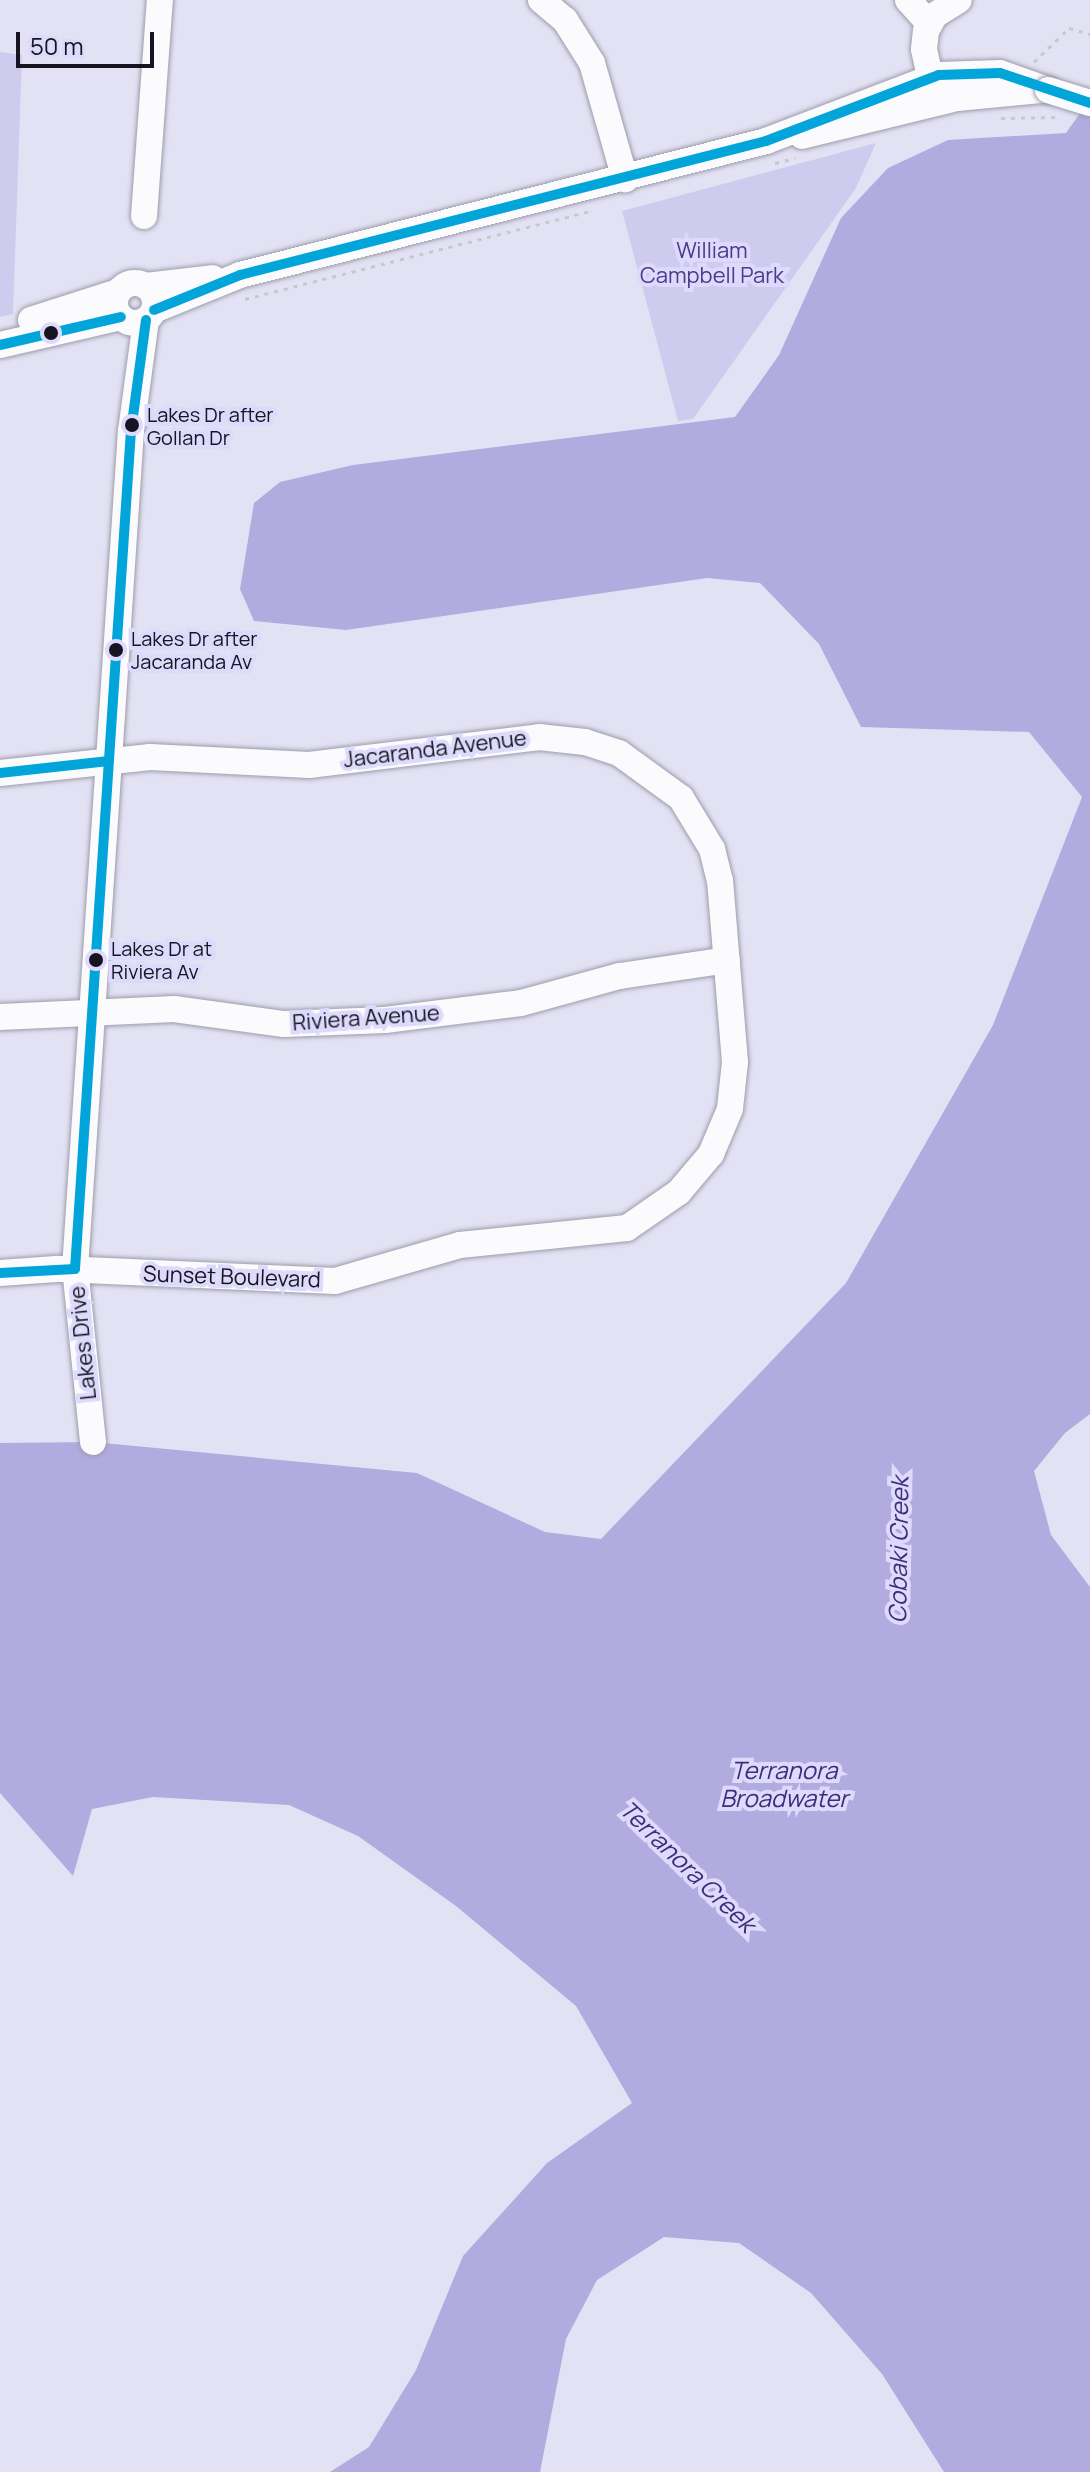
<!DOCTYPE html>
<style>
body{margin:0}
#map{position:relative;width:1090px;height:2472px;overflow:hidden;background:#e3e2f4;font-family:Manrope,sans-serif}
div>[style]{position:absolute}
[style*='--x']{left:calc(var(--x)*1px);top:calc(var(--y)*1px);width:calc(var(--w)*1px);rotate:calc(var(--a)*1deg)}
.green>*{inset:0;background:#cfcbef}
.water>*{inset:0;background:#b2abe0}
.path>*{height:3px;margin-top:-1.5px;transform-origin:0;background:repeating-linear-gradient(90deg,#c7c7ce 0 4px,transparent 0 10px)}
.roads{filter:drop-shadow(0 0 2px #9d9caa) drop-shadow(0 0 2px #9d9caa)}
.minor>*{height:26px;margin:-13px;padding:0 13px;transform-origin:13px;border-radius:13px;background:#fbfbfd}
.minor>.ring{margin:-13px;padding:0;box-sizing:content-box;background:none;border:26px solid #fbfbfd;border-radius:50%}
.bridges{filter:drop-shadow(0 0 2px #9d9caa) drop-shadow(0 0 2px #9d9caa)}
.minor-bridge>*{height:26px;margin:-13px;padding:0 13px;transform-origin:13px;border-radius:13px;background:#fbfbfd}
.bus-1>*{height:10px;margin:-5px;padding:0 5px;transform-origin:5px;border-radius:5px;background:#02a5da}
.dots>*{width:22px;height:22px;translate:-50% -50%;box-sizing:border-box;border:4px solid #dddafc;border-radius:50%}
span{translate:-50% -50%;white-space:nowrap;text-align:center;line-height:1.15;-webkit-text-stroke:8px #dddafc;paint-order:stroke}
.bus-label{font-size:20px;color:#151420}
.left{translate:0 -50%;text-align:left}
.park-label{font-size:22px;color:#4c3a8a}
.street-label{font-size:22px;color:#151420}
.water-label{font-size:24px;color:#3f2c7a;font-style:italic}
.scale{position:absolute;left:16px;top:32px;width:138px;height:36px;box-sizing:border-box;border:4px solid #151420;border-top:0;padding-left:10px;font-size:24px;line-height:28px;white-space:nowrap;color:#151420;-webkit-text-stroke:6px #dddafc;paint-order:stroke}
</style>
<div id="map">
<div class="green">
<i style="clip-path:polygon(0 52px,22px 55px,13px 314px,0 317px)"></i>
<i style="clip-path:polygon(876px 143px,856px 188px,693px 419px,678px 421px,622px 211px)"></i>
</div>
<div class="water">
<i style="clip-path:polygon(1090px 99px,1090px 1414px,1065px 1433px,1034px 1471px,1051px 1535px,1090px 1587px,1090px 2472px,944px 2472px,882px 2374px,811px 2293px,739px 2243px,664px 2237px,597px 2280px,566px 2339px,540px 2472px,330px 2472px,369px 2447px,416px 2370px,463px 2256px,547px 2163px,632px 2103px,576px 2006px,456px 1906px,358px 1836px,289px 1805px,153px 1797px,92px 1809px,73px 1876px,0 1793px,0 1443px,93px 1442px,417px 1473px,545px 1532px,601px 1539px,846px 1283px,993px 1025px,1082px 797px,1029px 732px,861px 727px,819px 644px,760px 583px,707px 578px,346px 630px,254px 621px,240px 589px,254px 503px,280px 482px,353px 465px,735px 417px,779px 355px,841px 218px,888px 168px,948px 140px,1066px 133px)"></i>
</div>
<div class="path">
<i style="--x:1034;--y:62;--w:49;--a:-44.2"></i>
<i style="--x:1069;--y:28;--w:22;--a:16"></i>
<i style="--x:1001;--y:118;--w:56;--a:-1"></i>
<i style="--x:775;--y:163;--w:21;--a:-14"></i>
<i style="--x:245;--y:299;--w:360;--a:-14.3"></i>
</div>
<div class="roads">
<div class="minor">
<i style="--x:541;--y:0;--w:31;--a:40"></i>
<i style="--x:565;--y:20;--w:51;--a:57.9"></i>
<i style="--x:592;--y:63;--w:121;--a:74.1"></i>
<i style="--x:908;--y:0;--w:31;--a:48"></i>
<i style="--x:933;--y:91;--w:43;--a:-102.1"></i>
<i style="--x:924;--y:49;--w:18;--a:-84"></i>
<i style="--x:926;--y:31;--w:18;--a:-61"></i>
<i style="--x:935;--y:15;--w:28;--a:-32"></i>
<i style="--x:802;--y:136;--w:160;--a:-13.8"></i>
<i style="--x:957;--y:98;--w:84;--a:-5.4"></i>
<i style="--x:144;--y:216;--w:217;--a:-85.8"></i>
<i class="ring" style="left:115px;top:283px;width:14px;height:14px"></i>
<i style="--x:146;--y:286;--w:67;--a:-6.8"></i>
<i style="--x:154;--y:310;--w:93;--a:-22.1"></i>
<i style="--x:240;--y:275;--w:543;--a:-14.29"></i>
<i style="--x:766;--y:141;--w:185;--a:-20.9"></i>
<i style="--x:939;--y:75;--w:61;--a:-1.9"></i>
<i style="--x:1000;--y:73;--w:51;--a:19.5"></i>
<i style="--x:31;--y:320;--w:91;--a:-17.8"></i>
<i style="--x:0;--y:345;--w:124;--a:-13"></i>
<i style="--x:0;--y:773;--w:151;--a:-6.1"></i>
<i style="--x:150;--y:757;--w:159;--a:2.9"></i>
<i style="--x:309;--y:765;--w:232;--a:-6.9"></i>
<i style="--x:539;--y:737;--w:46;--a:6.2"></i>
<i style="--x:585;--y:742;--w:36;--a:18"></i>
<i style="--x:619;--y:753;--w:77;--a:36"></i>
<i style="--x:681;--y:798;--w:60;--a:58.7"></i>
<i style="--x:712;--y:849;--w:32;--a:76"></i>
<i style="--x:720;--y:880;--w:183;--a:85.3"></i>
<i style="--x:735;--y:1062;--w:47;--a:96.1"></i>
<i style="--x:730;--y:1109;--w:49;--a:112.9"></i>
<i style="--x:711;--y:1154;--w:50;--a:130.1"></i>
<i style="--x:679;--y:1192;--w:63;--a:145.3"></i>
<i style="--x:627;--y:1228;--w:168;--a:174.2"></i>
<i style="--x:460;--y:1245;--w:130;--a:163.9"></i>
<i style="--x:335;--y:1281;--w:279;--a:-177.5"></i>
<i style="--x:56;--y:1269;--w:56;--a:175.9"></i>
<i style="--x:0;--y:1017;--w:174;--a:-2.6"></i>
<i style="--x:174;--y:1009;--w:111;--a:7.8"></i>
<i style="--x:284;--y:1024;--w:101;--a:-2.3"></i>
<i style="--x:385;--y:1020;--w:137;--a:-7.1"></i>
<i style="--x:521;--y:1003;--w:103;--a:-15.3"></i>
<i style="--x:620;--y:976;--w:108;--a:-8.5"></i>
<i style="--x:93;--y:1442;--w:174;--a:-95.9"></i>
<i style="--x:75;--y:1269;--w:840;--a:-86.18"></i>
<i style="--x:131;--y:431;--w:112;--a:-82.3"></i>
</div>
</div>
<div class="bridges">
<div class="minor-bridge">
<i style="--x:1048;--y:90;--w:44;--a:17.2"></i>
</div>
</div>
<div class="bus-1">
<i style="--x:154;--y:310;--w:93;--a:-22.1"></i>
<i style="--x:240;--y:275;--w:543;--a:-14.29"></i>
<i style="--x:766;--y:141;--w:185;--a:-20.9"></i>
<i style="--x:939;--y:75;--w:61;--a:-1.9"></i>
<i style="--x:1000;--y:73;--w:95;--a:18.4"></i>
<i style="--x:0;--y:345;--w:124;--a:-13"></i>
<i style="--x:0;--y:773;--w:109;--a:-6.3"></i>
<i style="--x:75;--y:1269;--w:840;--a:-86.18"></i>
<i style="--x:131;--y:431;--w:112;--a:-82.3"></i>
<i style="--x:0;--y:1273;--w:75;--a:-3.1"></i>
</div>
<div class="dots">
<i style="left:51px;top:333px;background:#151420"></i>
<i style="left:132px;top:425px;background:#151420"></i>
<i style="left:116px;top:650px;background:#151420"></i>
<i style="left:96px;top:960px;background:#151420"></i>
</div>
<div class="bus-label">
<span class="left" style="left:147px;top:426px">Lakes Dr after<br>Gollan Dr</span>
<span class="left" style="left:131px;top:650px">Lakes Dr after<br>Jacaranda Av</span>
<span class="left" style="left:111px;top:960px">Lakes Dr at<br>Riviera Av</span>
</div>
<div class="park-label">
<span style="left:712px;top:263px">William<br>Campbell Park</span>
</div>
<div class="street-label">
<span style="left:435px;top:749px;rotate:-7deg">Jacaranda Avenue</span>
<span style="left:366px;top:1018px;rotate:-4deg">Riviera Avenue</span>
<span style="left:232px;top:1277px;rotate:2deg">Sunset Boulevard</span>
<span style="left:83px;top:1343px;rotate:-96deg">Lakes Drive</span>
</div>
<div class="water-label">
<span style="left:898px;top:1550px;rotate:-89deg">Cobaki Creek</span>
<span style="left:784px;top:1784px">Terranora<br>Broadwater</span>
<span style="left:688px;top:1866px;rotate:44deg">Terranora Creek</span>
</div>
<div class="scale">50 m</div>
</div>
